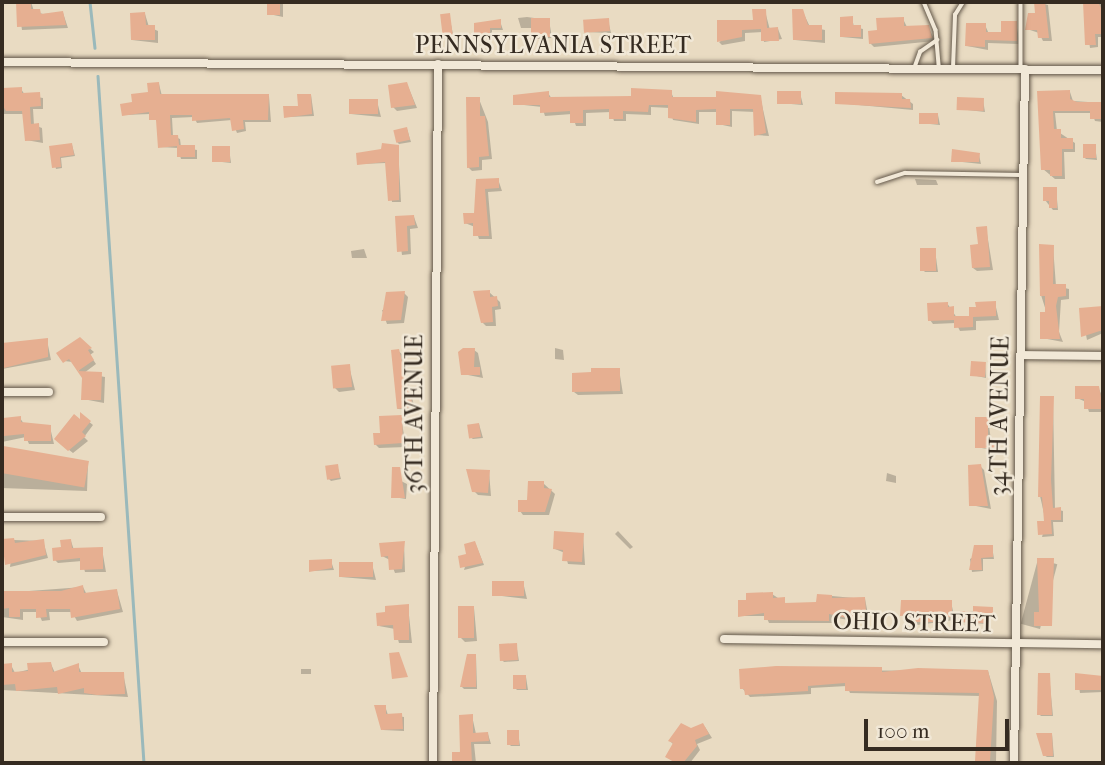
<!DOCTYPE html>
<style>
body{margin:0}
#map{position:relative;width:1105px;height:765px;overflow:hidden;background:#e9dbc2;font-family:"IM FELL French Canon",serif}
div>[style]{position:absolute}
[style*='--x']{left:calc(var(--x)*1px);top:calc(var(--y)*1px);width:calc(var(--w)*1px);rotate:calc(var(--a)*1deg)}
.shadow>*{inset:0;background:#0003;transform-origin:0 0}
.stream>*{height:2.5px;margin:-1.25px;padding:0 1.25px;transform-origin:1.25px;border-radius:1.25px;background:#9ab9bb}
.building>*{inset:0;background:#e6af91;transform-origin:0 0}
.roads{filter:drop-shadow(0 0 2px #625749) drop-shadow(0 0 2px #625749)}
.service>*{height:3.5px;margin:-1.75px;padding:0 1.75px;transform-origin:1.75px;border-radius:1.75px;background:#f1e8d7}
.minor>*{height:8px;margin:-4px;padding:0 4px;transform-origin:4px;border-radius:4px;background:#f1e8d7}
span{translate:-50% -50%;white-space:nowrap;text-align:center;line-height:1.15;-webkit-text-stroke:5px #f1e8d7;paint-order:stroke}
.street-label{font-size:24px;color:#352b21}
.frame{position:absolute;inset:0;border:4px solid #352b21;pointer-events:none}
.scale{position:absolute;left:864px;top:719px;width:145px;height:32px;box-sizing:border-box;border:4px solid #352b21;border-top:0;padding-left:9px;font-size:21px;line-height:24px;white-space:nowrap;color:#352b21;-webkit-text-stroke:5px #f1e8d7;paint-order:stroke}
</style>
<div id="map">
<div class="shadow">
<i style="clip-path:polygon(18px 2px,31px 2px,34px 11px,43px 14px,63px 13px,68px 28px,22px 30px)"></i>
<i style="clip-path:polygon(268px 2px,283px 2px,283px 17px,269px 14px)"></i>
<i style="clip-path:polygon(1036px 2px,1048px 5px,1052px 41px,1043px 41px,1039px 33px,1027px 29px,1036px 14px)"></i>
<i style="clip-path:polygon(1103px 3px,1103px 37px,1098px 37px,1098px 47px,1090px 48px,1084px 4px)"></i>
<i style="clip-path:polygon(802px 10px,810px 27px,825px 30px,825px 43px,795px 40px)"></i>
<i style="clip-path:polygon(765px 11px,770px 30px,778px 29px,782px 39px,764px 42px,763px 32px,745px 33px,745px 41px,722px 45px,719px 42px,755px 22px)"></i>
<i style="clip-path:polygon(145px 14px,149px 27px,158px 31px,158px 43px,132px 40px)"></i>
<i style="clip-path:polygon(449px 15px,454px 39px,447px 40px,444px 38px)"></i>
<i style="clip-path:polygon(527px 17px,549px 20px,552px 38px,535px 39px,533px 28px,521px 28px,518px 18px)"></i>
<i style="clip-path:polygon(852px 18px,854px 27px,863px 29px,863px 39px,842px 37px)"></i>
<i style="clip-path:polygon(903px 19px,907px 27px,928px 26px,935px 41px,874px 47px,870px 43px,879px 32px)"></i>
<i style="clip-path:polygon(608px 20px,611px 33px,585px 32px)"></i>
<i style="clip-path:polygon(500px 21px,503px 30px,492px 30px,492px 39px,476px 35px)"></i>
<i style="clip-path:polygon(1016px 23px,1020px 44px,988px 43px,988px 50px,967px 46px,985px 25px,989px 34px,1003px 34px)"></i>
<i style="clip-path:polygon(159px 84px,162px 96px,269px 96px,271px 122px,245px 122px,246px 131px,237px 133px,232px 120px,197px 123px,194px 117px,172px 118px,173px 136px,180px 139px,181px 147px,197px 150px,197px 159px,181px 159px,178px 148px,160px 147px,158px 122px,150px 114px,124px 115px)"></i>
<i style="clip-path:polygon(407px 84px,417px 108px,397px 111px,393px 107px)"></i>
<i style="clip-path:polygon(21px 89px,25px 95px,43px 98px,43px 109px,33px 109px,34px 125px,42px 128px,43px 143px,26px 140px,24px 114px,2px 114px,2px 90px)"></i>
<i style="clip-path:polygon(671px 92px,674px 99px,760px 96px,769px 136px,756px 135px,755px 112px,732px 111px,732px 127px,718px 124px,718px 112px,699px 112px,699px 124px,673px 120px,670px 108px,651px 107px,651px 115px,626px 114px,626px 121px,614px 121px,611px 112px,586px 113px,586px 126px,576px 126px,572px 114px,545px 116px,542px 107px,515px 104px,548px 93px,552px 99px,633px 98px)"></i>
<i style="clip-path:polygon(1039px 92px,1070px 92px,1073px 101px,1103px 103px,1103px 122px,1095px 121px,1092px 113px,1055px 113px,1057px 131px,1075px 143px,1075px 152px,1064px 152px,1065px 179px,1055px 179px,1043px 169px)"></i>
<i style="clip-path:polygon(800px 93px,803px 105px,779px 103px)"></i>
<i style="clip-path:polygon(311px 95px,314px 116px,286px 117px,300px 107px)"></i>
<i style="clip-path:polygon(901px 95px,913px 104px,913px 110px,837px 103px)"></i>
<i style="clip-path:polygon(479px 99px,488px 122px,492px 159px,482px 160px,482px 170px,472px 171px,468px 167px)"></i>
<i style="clip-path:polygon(983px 100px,985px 112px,959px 109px)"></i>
<i style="clip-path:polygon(377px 101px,381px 117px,351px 114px)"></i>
<i style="clip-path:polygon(938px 115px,940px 125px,920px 123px)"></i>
<i style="clip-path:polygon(407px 129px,411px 142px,399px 144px,397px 142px)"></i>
<i style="clip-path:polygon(72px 145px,75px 156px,61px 158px,62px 168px,56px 169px,51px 148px)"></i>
<i style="clip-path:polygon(398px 146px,401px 202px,392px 202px,386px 163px,359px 164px)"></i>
<i style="clip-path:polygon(1095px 146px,1097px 160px,1086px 159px,1084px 157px)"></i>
<i style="clip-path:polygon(229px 148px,231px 163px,213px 161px)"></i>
<i style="clip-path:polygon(979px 155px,981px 164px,953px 161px)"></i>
<i style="clip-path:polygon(498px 179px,502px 191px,488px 192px,492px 239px,479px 239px,475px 227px,465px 223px,476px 215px,477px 181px)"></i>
<i style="clip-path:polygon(915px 179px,936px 180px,938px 185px,917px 185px)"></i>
<i style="clip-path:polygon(1056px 189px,1058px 210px,1053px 210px,1045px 200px)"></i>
<i style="clip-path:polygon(414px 217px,418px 228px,410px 229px,411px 254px,402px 255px,397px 218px)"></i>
<i style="clip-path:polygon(986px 228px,993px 270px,977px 271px,973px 268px)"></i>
<i style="clip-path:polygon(1053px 246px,1056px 286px,1069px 289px,1069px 299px,1061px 300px,1059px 332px,1063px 342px,1042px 338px,1047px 314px,1041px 295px)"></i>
<i style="clip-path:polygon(364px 249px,367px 258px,352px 258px,351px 251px)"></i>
<i style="clip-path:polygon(935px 250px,938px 272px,925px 272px,923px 270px)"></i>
<i style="clip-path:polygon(489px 292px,500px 302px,501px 309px,495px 310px,496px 326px,486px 326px,482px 322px)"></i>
<i style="clip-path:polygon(404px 293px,408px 297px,404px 323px,387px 324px,382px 310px,388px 310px)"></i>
<i style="clip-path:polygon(947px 303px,957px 318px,971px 317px,995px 303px,999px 320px,976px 321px,976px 330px,960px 331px,956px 323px,933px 324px,930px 320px)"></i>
<i style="clip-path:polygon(1103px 308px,1103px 333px,1087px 340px,1081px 309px)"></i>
<i style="clip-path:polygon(79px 339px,94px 352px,90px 355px,96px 364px,84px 373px,105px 377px,104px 403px,83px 399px,83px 377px,73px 362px,64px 361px)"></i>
<i style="clip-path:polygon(47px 340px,51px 360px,2px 369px,2px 345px)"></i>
<i style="clip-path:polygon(555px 348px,563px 350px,564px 360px,555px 359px)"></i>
<i style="clip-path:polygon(474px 350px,478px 353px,483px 378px,463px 374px)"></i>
<i style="clip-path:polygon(398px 351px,402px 354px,415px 410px,398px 409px)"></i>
<i style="clip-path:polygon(985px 364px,986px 378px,972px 375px)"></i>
<i style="clip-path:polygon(349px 366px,355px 390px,339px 392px,335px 388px)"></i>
<i style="clip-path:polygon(619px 369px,623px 394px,578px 395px,574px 392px)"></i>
<i style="clip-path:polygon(1098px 387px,1103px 398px,1103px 440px,1103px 412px,1089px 412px,1086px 402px,1077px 398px)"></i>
<i style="clip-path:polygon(1053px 398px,1055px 509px,1063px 511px,1063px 522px,1053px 522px,1054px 536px,1042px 537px,1046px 522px,1040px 496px)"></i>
<i style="clip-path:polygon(82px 416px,93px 425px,84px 437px,88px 441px,73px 453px,60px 443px,82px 423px)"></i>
<i style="clip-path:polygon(401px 417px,406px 447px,379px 448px,375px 444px,382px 435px)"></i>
<i style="clip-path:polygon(20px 418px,24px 424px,50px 427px,54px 444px,29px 444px,26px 437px,2px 442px,2px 420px)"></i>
<i style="clip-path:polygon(988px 419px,991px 440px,998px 443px,998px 451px,976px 447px)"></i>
<i style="clip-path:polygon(479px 424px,483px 438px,473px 439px,470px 437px)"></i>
<i style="left:88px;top:463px;width:28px;height:86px;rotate:92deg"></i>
<i style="clip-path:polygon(337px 465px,341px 479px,331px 481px,329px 479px)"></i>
<i style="clip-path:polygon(980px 466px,984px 470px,991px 509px,971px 505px)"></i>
<i style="clip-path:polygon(399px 469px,401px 481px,407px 484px,406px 499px,393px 497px)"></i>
<i style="clip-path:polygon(489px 472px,491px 496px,478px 495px,474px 491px)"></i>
<i style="clip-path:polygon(887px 473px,896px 476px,896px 483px,886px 481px)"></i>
<i style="clip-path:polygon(543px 483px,555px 494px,549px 515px,523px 515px,520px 511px)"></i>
<i style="clip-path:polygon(618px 531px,633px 547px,630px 549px,615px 534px)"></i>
<i style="clip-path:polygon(583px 535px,585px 565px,568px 564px,565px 553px,555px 549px)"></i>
<i style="clip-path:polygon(14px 540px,43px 541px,48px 558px,10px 567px)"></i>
<i style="clip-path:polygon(71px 541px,74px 550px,102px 549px,106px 572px,85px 572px,82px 561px,58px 563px,55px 560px)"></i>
<i style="clip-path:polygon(404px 543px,405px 572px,395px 573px,390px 560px,382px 556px)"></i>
<i style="clip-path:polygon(476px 545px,484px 565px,464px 570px,468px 556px)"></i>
<i style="clip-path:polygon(992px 546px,994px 559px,983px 559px,983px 571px,972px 572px,970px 559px)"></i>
<i style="left:1038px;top:559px;width:20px;height:67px;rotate:15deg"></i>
<i style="clip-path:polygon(331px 561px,334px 570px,311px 571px)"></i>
<i style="clip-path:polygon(372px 564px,376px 580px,341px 577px)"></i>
<i style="clip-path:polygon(523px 582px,527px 599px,494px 595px)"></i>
<i style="clip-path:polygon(83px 587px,87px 595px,117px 591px,123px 612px,77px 621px,72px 612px,49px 612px,50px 620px,42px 621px,38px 612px,23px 612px,23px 620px,2px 617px,2px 593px)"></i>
<i style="clip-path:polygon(772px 594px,787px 604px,818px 603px,832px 596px,865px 599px,868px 614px,858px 615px,859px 622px,832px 617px,832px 623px,769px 623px,766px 616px,740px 616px)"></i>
<i style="clip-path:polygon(951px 602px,955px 620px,917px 625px,902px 615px)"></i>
<i style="clip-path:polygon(408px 606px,412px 643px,399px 643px,395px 629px,379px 626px)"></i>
<i style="clip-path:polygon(474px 608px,477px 641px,465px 642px,461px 638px)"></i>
<i style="clip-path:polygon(992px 608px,994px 618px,986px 617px,986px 624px,961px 622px,962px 613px)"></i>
<i style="clip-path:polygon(516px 644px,519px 661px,504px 662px,502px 660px)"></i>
<i style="clip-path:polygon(476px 656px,477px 689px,464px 689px,462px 687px)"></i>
<i style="clip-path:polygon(51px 664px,55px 673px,78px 665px,82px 674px,123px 673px,128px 697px,2px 690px,2px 667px,11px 665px,15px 673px)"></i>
<i style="left:301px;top:669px;width:10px;height:5px"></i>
<i style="clip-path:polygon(740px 670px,988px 671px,997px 701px,996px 763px,977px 763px,980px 696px,850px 693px,847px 686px,811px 688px,811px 694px,750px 697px,742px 688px)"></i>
<i style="clip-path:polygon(1049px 675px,1053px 716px,1041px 716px,1039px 714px)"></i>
<i style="clip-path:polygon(1077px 675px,1103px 677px,1103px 692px,1080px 693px)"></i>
<i style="clip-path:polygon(526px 677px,528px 690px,517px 690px,515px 688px)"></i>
<i style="clip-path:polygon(385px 706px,388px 715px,404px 717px,404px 731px,383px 730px)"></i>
<i style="clip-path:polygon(472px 716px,476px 734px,488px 734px,491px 744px,474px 744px,476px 763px,456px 763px)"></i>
<i style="clip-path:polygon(705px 727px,712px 738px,697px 744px,700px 750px,690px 763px,676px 763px,667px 757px,674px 745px,670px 741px)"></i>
<i style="clip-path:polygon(518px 732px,520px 746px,511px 746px,509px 744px)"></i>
<i style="clip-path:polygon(1052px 734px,1054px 757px,1047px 757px,1044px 755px)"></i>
</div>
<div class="stream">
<i style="--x:90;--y:2;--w:46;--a:83.8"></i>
<i style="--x:98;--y:76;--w:689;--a:86.17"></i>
</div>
<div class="building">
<i style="clip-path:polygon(16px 2px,31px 2px,31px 9px,40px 9px,41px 14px,63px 11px,66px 25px,17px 27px)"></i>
<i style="left:267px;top:2px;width:13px;height:13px"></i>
<i style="clip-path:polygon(1034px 2px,1045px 2px,1049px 38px,1038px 38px,1037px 30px,1025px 30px,1028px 13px,1035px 13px)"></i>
<i style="clip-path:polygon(1083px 2px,1098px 2px,1102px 10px,1103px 34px,1095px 34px,1096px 45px,1085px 45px)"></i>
<i style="clip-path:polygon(752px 9px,766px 9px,767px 28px,778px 27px,779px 41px,761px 41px,761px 29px,742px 30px,742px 37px,717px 42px,717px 20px,753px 20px)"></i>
<i style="clip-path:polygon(792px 9px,803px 9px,808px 25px,822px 25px,822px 40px,793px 40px)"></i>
<i style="clip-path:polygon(145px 12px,146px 25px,155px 25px,155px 40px,131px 40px,130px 13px)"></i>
<i style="left:450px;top:13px;width:24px;height:10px;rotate:83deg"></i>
<i style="clip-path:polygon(853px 16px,853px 25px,861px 25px,861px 37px,840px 37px,840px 17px)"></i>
<i style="clip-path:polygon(904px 17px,904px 26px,929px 25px,932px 38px,869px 44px,868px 31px,877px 30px,876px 18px)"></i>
<i style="left:550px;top:18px;width:19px;height:19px;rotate:90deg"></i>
<i style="left:609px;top:18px;width:13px;height:26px;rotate:86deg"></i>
<i style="clip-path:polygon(501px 19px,501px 28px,490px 28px,490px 38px,474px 36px,474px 23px)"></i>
<i style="clip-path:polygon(1001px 21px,1017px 21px,1017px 41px,985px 40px,985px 47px,965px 46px,966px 23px,986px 23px,986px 32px,1001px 32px)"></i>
<i style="clip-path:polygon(159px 82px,160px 94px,269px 94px,268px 120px,243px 120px,244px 129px,232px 131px,230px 118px,192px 121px,192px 115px,170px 115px,171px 135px,178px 135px,179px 145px,195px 145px,195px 157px,177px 157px,177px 146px,158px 148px,156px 120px,149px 120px,149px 112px,122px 116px,120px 104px,132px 102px,131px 94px,148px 92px,147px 83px)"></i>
<i style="clip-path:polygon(407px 82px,415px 105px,391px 108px,388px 85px)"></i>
<i style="clip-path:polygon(22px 87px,22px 93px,40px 92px,41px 106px,30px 107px,31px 124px,39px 123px,40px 140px,25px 141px,22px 111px,6px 111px,3px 106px,3px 88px)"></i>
<i style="clip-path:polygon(631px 88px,672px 90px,672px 97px,716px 97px,716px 91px,761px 95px,766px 133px,754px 136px,753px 109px,730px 109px,730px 125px,716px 125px,716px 109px,696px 110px,696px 122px,668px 118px,668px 105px,649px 105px,648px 112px,623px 111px,623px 119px,609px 119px,609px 109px,583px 110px,583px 123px,570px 123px,570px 111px,540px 113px,540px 105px,513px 105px,513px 95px,549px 91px,549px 97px,631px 96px)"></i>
<i style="clip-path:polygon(1070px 90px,1070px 99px,1077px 102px,1103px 102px,1103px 119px,1090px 119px,1090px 111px,1053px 111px,1054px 129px,1061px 129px,1061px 138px,1073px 138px,1073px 149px,1062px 149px,1062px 176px,1050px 176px,1050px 170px,1041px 170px,1037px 91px)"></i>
<i style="left:777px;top:91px;width:24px;height:13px"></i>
<i style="clip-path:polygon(835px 92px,902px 93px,902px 99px,910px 99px,911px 108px,835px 104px)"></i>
<i style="clip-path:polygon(297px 94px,311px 94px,312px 114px,284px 118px,283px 106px,298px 106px)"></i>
<i style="clip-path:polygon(466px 97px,480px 97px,480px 116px,485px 116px,489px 156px,479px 157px,479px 167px,467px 168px)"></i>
<i style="left:957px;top:97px;width:27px;height:13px;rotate:2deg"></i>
<i style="left:349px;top:99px;width:29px;height:15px"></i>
<i style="left:919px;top:113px;width:19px;height:11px"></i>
<i style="left:407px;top:127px;width:13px;height:14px;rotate:77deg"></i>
<i style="clip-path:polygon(72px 143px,74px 155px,60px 157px,61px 167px,52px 168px,49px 146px)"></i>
<i style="clip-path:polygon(382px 143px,399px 145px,399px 200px,388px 201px,385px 162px,357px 165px,356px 153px,381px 149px)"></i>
<i style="left:1083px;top:144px;width:13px;height:14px"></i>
<i style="left:212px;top:146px;width:18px;height:16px"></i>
<i style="clip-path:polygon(952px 149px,980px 153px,979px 162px,951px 162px)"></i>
<i style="clip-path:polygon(499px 178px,499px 188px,485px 189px,489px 236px,473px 236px,473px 223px,464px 224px,463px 213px,474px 213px,476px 179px)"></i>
<i style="clip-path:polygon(1043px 187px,1057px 187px,1057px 208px,1049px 208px,1049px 201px,1043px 201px)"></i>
<i style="clip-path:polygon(414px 215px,415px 225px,407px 226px,408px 251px,397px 252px,395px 216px)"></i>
<i style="clip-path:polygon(987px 226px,990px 267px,972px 268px,970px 245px,978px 244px,976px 227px)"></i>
<i style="clip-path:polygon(1039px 244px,1054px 245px,1053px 284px,1066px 284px,1066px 296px,1058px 297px,1056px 306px,1060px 339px,1040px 339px,1040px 312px,1045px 312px,1045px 296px,1040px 296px)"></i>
<i style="left:920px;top:248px;width:16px;height:23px"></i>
<i style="clip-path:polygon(490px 290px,490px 297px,497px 296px,498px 306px,492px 307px,493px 322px,481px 323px,473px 291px)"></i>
<i style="clip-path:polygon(405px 291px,401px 320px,381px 321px,386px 292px)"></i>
<i style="clip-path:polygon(996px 301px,996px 316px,973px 317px,973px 327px,954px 328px,954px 320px,928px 321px,927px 303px,948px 302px,948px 307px,954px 306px,954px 316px,969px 316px,969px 307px,976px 307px,975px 302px)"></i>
<i style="clip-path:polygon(1103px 306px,1103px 330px,1081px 337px,1079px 308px)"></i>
<i style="clip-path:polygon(80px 337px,92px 348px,88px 350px,94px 360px,78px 371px,102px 372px,101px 400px,81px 400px,82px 378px,69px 359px,63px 363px,56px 353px)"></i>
<i style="clip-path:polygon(48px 338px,48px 357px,4px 368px,2px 343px)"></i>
<i style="clip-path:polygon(463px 348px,475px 348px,474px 367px,480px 367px,480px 375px,461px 375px,458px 352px)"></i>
<i style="clip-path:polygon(399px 349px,413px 407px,397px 409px,391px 350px)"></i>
<i style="left:971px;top:361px;width:15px;height:15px;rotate:4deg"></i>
<i style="left:350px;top:364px;width:23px;height:19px;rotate:85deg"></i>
<i style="clip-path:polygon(591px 368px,620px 368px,620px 391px,572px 392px,572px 373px,591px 372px)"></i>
<i style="clip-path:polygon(1075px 386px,1099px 386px,1103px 409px,1084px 409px,1084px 399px,1075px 399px)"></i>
<i style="clip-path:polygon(1040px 396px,1054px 396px,1051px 480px,1053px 508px,1061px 507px,1061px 520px,1051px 520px,1052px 534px,1038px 535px,1037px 521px,1044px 521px,1042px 497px,1038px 497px)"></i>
<i style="clip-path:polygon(80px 412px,91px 421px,82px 432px,86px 436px,68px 451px,54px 439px,74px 414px,80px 419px)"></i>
<i style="clip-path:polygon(402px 415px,403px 443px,374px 445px,373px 433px,380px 433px,379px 416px)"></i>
<i style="clip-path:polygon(21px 416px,21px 422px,51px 425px,51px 441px,24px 441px,24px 434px,4px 436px,3px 418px)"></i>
<i style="clip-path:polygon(975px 417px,988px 417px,988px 438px,995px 438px,995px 448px,975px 448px)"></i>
<i style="left:479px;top:423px;width:14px;height:12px;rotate:82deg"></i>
<i style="left:89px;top:461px;width:27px;height:87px;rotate:100deg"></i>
<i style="left:338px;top:464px;width:14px;height:13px;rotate:82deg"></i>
<i style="clip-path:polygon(981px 464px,988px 506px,969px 506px,968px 465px)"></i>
<i style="clip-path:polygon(392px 467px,400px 467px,405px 498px,391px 498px)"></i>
<i style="clip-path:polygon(466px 469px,490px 470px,488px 493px,472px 492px)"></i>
<i style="clip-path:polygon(528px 481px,544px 481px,544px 488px,552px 489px,545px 512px,518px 512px,518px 500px,527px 500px)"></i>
<i style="clip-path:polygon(554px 531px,584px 533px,582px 562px,562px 561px,563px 550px,553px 549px)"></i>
<i style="clip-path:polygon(14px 538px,15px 543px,44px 539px,46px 555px,5px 565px,2px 539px)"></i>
<i style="clip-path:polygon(71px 539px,72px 548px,103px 547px,103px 569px,80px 570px,80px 558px,53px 561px,52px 548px,61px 547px,60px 540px)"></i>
<i style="clip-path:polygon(405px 541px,402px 569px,389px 570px,388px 556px,381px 557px,379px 543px)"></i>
<i style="clip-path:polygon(475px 541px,483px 563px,460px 568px,458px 556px,466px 554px,464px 544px)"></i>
<i style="clip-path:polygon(974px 545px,993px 545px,993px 557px,981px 558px,982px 570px,969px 570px)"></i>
<i style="clip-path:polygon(1037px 558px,1054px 558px,1052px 626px,1034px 626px,1034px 612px,1039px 612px)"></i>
<i style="clip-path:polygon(332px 559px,332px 568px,309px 572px,309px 560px)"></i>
<i style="left:373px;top:562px;width:15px;height:34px;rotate:90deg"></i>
<i style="left:492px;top:581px;width:32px;height:15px"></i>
<i style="clip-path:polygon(83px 585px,84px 593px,117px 589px,120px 609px,71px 618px,70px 609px,46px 609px,47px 617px,36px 618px,36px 609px,20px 609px,20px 617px,9px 617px,9px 608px,2px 609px,2px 591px,61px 591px)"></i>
<i style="clip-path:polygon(773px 592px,773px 598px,785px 597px,785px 603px,816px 602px,817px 594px,832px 595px,832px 598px,865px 597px,866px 612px,856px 612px,856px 620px,829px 614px,829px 621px,764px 620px,764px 613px,738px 617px,738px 600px,746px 600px,746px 593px)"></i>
<i style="clip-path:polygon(901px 600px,952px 600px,952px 617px,941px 617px,941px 622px,911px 622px,911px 615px,900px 616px)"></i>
<i style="clip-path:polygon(409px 604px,409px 640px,394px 640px,393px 625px,377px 626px,376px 613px,385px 612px,385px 606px)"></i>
<i style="left:474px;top:606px;width:32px;height:16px;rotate:90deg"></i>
<i style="clip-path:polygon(973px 606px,993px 607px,993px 616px,985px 616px,985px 623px,960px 622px,960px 611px,973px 612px)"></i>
<i style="left:517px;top:643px;width:17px;height:18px;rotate:87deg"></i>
<i style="clip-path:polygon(399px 652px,408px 677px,392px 679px,389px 653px)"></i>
<i style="clip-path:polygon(467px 654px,476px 654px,476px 687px,460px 687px)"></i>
<i style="clip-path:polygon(51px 662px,53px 672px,79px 663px,79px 672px,124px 672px,125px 694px,97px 695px,84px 693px,84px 688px,58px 694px,57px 687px,16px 691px,15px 684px,2px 685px,2px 664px,12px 663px,12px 672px,28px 671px,27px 663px)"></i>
<i style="clip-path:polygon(776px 666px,882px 667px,882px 672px,918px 668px,988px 670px,994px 697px,990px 761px,975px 761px,979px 693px,845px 691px,845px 683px,808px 686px,808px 691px,745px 695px,744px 689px,740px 689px,739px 669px)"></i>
<i style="clip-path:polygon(1038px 673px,1050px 673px,1052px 715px,1037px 715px)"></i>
<i style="clip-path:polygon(1075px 673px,1103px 676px,1103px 690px,1075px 690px)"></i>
<i style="left:513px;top:675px;width:13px;height:14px"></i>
<i style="clip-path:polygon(374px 705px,386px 705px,386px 714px,402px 713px,403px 729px,381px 730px)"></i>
<i style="clip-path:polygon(473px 714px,473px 733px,488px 732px,489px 741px,471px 742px,472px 763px,452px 761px,452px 752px,460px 752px,459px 715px)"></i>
<i style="clip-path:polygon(681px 723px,691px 728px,703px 723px,709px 734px,695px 740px,697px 746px,683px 763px,676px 763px,665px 757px,673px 743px,668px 741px)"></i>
<i style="left:507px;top:730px;width:12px;height:15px"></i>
<i style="clip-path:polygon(1036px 733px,1052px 733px,1053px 756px,1043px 756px)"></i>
</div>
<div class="roads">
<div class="service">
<i style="--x:924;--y:2;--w:30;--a:67"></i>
<i style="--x:936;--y:30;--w:38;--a:85"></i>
<i style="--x:1021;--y:2;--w:65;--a:90"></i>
<i style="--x:915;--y:66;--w:15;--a:-70"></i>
<i style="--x:920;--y:52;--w:21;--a:-35"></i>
<i style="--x:953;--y:68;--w:53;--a:-87.8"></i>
<i style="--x:955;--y:15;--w:15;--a:-58"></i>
<i style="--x:877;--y:182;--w:29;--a:-18"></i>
<i style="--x:905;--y:173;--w:116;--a:1"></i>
</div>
<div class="minor">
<i style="--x:2;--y:62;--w:1101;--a:0.42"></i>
<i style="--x:1021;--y:355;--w:82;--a:0.7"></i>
<i style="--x:2;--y:392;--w:47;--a:0"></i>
<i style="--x:2;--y:517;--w:99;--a:0"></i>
<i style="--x:724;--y:639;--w:379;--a:0.8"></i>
<i style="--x:2;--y:642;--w:102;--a:0"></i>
<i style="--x:433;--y:763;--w:699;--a:-89.59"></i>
<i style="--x:1014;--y:763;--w:694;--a:-89.09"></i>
</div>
</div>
<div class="street-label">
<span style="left:553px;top:46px">PENNSYLVANIA STREET</span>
<span style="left:415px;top:414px;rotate:-90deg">36TH AVENUE</span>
<span style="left:1000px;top:416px;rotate:-89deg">34TH AVENUE</span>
<span style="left:914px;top:623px;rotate:1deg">OHIO STREET</span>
</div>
<div class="frame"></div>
<div class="scale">100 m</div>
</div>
